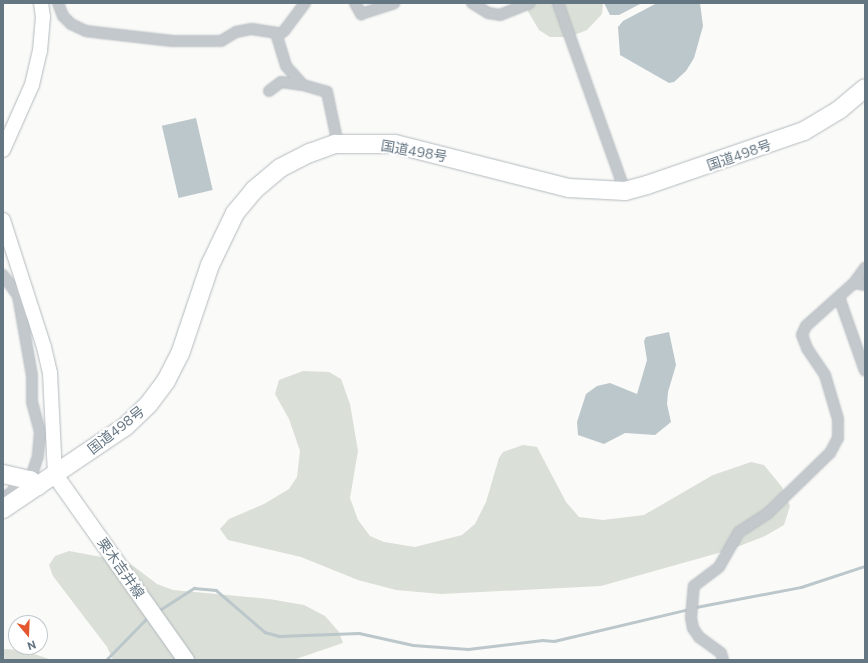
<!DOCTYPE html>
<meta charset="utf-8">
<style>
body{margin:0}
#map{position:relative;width:868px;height:663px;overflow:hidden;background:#fafaf8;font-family:Commissioner,"Noto Sans JP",sans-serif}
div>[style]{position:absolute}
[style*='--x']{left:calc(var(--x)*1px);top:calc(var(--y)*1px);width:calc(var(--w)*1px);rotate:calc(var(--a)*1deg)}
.green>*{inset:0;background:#dadfd7}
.water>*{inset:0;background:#bbc7cb;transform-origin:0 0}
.stream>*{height:2.5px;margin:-1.25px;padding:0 1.25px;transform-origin:1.25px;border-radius:1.25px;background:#bbc7cb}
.roads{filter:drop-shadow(0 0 1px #b3babf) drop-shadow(0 0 1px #b3babf)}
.street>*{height:10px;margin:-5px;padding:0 5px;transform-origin:5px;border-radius:5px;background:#c3c8cc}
.secondary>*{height:14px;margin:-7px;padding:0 7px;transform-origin:7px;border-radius:7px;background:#fff}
.primary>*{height:16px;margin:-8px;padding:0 8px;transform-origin:8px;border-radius:8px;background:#fff}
.highway>*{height:18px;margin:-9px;padding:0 9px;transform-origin:9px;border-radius:9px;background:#fff}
span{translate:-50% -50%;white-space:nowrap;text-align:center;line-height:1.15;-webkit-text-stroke:4px #fff;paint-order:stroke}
.street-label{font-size:14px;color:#657683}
.frame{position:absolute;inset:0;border:4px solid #657683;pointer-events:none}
.north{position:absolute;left:8px;top:615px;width:40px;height:40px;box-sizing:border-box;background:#fff;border:1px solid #c1c8cd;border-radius:50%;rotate:161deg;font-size:11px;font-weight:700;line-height:16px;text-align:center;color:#657683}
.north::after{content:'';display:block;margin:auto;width:14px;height:18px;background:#e4572e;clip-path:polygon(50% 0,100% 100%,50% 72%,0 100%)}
</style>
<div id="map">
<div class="green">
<i style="clip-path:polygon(523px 3px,603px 3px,602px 14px,587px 30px,569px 37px,550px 37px,539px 30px)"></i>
<i style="clip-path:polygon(303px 371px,329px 372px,341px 379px,350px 404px,358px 451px,350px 498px,358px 520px,370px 536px,384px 542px,415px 547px,462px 535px,475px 524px,486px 502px,499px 458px,503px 452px,523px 445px,537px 447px,566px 502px,579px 517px,603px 520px,644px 515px,713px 475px,751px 462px,764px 465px,782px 487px,790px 506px,784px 525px,765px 536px,729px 550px,601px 586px,441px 594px,396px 590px,358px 580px,301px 557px,228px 540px,220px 529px,229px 519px,264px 504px,289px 489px,297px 477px,300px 451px,289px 419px,275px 394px,279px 380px)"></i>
<i style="clip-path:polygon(69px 551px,128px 562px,157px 584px,173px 590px,269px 599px,304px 605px,325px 616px,339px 632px,343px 643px,293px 660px,113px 660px,107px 647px,53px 576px,49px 565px,55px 556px)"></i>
<i style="clip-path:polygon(3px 649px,22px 650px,52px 660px,3px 660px)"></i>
</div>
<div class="water">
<i style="clip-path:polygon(604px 3px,642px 3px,619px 15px,610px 15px)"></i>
<i style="clip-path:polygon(657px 3px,700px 3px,703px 26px,694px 58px,686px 71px,674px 82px,669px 83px,620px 55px,618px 27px,623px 21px)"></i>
<i style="left:196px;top:118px;width:74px;height:35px;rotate:77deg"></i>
<i style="clip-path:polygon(669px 332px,676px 365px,668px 392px,667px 404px,671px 422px,655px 435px,625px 433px,604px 444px,578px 435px,577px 422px,586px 394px,597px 386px,610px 383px,637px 394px,647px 360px,644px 341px,646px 337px)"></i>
</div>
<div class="stream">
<i style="--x:696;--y:607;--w:107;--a:-10.8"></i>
<i style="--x:801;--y:587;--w:67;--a:-18.2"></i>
<i style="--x:158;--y:611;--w:43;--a:-32.6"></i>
<i style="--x:194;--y:588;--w:22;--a:5"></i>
<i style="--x:216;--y:590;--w:65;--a:40.6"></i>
<i style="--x:265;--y:632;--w:15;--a:16"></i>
<i style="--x:279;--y:636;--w:80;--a:-2.1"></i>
<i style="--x:359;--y:633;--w:55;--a:12.5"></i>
<i style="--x:413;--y:645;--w:55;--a:4.2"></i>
<i style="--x:468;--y:649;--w:75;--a:-6.9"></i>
<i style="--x:542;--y:640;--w:12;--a:5"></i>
<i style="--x:554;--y:641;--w:139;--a:-13.3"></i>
<i style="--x:106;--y:660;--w:62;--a:-45.7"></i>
</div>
<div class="roads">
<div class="street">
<i style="--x:58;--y:3;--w:14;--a:69"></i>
<i style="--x:63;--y:16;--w:11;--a:45"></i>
<i style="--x:71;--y:24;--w:17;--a:25"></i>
<i style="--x:86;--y:31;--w:16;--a:7"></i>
<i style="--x:102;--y:33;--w:71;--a:6.4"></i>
<i style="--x:173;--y:41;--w:48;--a:0"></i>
<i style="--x:221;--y:41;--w:17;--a:-31"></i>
<i style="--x:236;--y:32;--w:16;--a:-11"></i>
<i style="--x:252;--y:29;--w:24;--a:9"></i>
<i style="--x:276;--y:33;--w:34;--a:73"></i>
<i style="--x:286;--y:66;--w:25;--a:48"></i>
<i style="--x:355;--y:3;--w:13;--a:61"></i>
<i style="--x:361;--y:14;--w:35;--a:-18"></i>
<i style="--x:472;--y:3;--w:19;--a:32"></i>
<i style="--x:488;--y:13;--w:12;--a:9"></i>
<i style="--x:500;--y:15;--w:32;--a:-22"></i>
<i style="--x:558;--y:3;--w:200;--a:70.4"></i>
<i style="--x:277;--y:36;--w:9;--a:-36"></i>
<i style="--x:284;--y:31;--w:35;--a:-53"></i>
<i style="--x:269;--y:91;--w:15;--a:-37"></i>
<i style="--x:281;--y:82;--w:22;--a:8"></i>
<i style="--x:303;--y:85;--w:25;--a:16"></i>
<i style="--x:327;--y:92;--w:53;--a:78.1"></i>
<i style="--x:3;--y:275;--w:26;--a:54"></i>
<i style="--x:854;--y:283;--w:11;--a:10"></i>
<i style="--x:26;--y:290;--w:10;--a:143"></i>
<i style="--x:18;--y:296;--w:80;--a:80"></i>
<i style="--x:32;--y:375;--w:27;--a:90"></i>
<i style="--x:32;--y:402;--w:31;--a:75"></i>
<i style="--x:40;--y:432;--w:24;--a:95"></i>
<i style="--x:38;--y:456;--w:25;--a:108"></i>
<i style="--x:839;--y:297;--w:78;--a:70.6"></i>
<i style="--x:3;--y:498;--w:11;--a:-34"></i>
<i style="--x:12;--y:492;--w:16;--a:-60"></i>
<i style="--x:723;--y:660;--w:7;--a:-106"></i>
<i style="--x:721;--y:653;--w:27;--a:-144"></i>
<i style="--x:699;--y:637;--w:11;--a:-124"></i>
<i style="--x:693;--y:628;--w:10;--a:-101"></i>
<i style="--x:691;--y:618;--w:32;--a:-85"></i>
<i style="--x:694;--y:586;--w:31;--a:-37"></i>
<i style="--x:719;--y:567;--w:40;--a:-60.3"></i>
<i style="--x:739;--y:532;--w:35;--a:-33"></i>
<i style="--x:768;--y:513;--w:86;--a:-44.1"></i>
<i style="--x:830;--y:453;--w:17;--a:-62"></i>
<i style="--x:838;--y:438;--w:19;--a:-90"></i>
<i style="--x:838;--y:419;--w:46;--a:-106.5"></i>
<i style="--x:825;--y:375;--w:32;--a:-124"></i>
<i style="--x:807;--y:348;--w:14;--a:-111"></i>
<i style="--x:802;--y:335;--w:10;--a:-66"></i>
<i style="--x:806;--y:326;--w:64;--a:-41.9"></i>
<i style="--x:854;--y:283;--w:19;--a:-54"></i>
</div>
<div class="secondary">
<i style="--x:3;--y:150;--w:71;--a:-66"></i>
<i style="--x:32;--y:85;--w:35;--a:-77"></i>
<i style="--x:40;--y:51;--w:34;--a:-85"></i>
<i style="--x:43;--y:17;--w:14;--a:-98"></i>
<i style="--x:3;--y:220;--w:133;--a:72.1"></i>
<i style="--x:44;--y:347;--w:27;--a:77"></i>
<i style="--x:50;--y:373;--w:102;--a:87.2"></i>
</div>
<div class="primary">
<i style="--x:55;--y:475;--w:227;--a:54.7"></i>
</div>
<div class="highway">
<i style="--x:3;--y:474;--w:28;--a:13"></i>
<i style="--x:30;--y:480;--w:10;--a:37"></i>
<i style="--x:3;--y:509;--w:148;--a:-34"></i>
<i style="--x:126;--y:426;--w:30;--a:-44"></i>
<i style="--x:148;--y:405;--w:30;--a:-53"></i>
<i style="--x:166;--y:381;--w:30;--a:-63"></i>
<i style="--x:180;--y:354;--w:94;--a:-71.4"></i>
<i style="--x:210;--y:265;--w:58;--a:-64.3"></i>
<i style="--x:235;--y:213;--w:30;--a:-50"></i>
<i style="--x:254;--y:190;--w:34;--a:-40"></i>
<i style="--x:280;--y:168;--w:34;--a:-27"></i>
<i style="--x:310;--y:153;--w:27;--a:-20"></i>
<i style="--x:335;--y:144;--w:60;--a:0"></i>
<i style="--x:395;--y:144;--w:179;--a:14.2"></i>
<i style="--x:569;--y:188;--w:56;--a:3.1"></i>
<i style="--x:625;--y:191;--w:23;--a:-15"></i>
<i style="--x:647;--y:185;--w:166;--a:-19"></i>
<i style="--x:804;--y:131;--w:41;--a:-31"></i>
<i style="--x:839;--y:110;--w:34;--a:-40"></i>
</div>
</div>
<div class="street-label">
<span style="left:414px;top:151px;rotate:10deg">国道498号</span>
<span style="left:739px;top:155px;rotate:-19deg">国道498号</span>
<span style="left:116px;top:430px;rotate:-38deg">国道498号</span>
<span style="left:121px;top:568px;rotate:55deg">栗木吉井線</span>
</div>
<div class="frame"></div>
<div class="north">N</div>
</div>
